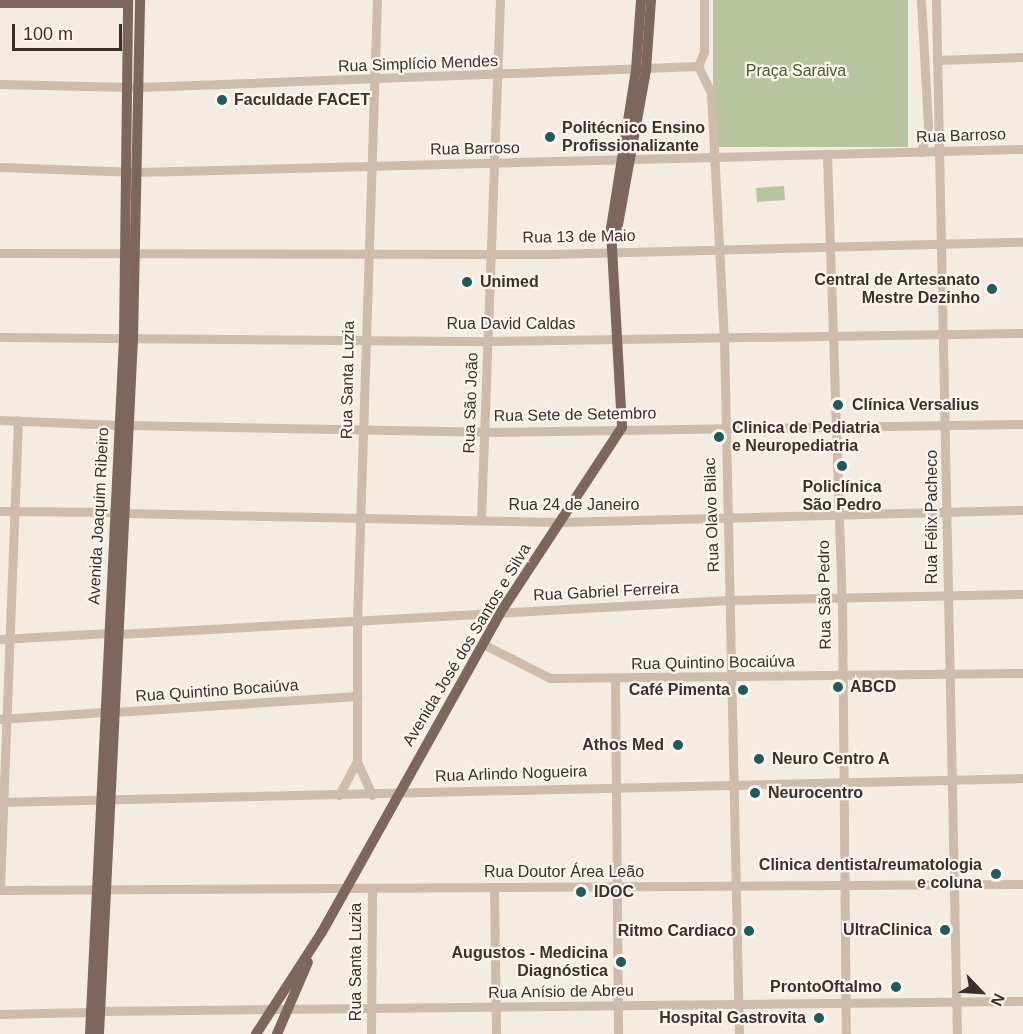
<!DOCTYPE html>
<meta charset="utf-8">
<style>
body{margin:0}
#map{position:relative;width:1023px;height:1034px;overflow:hidden;background:#f4ebe1;font-family:Helvetica,sans-serif}
div>[style]{position:absolute}
[style*='--x']{left:calc(var(--x)*1px);top:calc(var(--y)*1px);width:calc(var(--w)*1px);rotate:calc(var(--a)*1deg)}
.green>*{inset:0;background:#b8c4a0;transform-origin:0 0}
.minor>*{height:9px;margin:-4.5px;padding:0 4.5px;transform-origin:4.5px;border-radius:4.5px;background:#cdbbac}
.major>*{height:10px;margin:-5px;padding:0 5px;transform-origin:5px;border-radius:5px;background:#7d675c}
.dots>*{width:16px;height:16px;translate:-50% -50%;box-sizing:border-box;border:3px solid #fbf5ee;border-radius:50%}
span{translate:-50% -50%;white-space:nowrap;text-align:center;line-height:1.15;-webkit-text-stroke:4.5px #fbf5ee;paint-order:stroke}
.street-label{font-size:16px;color:#3b302b}
.park-label{font-size:16px;color:#4a5a2e}
.poi-label{font-size:16px;color:#3b302b;font-weight:700}
.left{translate:0 -50%;text-align:left}
.right{translate:-100% -50%;text-align:right}
.north{position:absolute;left:951px;top:962px;width:60px;height:60px;-webkit-text-stroke:4px #fbf5ee;paint-order:stroke;rotate:115deg;font-size:16px;font-weight:700;line-height:24px;text-align:center;color:#3b302b}
.north::after{content:'';display:block;margin:auto;width:21px;height:27px;background:#3b302b;clip-path:polygon(50% 0,100% 100%,50% 72%,0 100%)}
.scale{position:absolute;left:12px;top:24px;width:110px;height:27px;box-sizing:border-box;border:3px solid #3b302b;border-top:0;padding-left:8px;font-size:18px;line-height:21px;white-space:nowrap;color:#3b302b;-webkit-text-stroke:4px #fbf5ee;paint-order:stroke}
</style>
<div id="map">
<div class="green">
<i style="left:713px;top:0;width:195px;height:147px"></i>
<i style="left:784px;top:186px;width:14px;height:28px;rotate:86deg"></i>
</div>
<div class="minor">
<i style="--x:704;--y:0;--w:52;--a:90"></i>
<i style="--x:704;--y:52;--w:15;--a:113"></i>
<i style="--x:698;--y:66;--w:30;--a:64"></i>
<i style="--x:711;--y:93;--w:244;--a:87"></i>
<i style="--x:724;--y:337;--w:697;--a:88.77"></i>
<i style="--x:921;--y:0;--w:126;--a:86.8"></i>
<i style="--x:928;--y:126;--w:27;--a:105"></i>
<i style="--x:936;--y:0;--w:1034;--a:88.84"></i>
<i style="--x:937;--y:60;--w:86;--a:-2"></i>
<i style="--x:0;--y:84;--w:130;--a:1.3"></i>
<i style="--x:140;--y:87;--w:558;--a:-2.16"></i>
<i style="--x:827;--y:156;--w:441;--a:88.1"></i>
<i style="--x:842;--y:597;--w:437;--a:89.5"></i>
<i style="--x:0;--y:167;--w:137;--a:2.1"></i>
<i style="--x:137;--y:172;--w:886;--a:-1.49"></i>
<i style="--x:0;--y:253;--w:551;--a:0.1"></i>
<i style="--x:551;--y:254;--w:472;--a:-1.5"></i>
<i style="--x:0;--y:337;--w:488;--a:0.5"></i>
<i style="--x:488;--y:341;--w:535;--a:-0.86"></i>
<i style="--x:0;--y:420;--w:119;--a:2.4"></i>
<i style="--x:128;--y:425;--w:357;--a:1.1"></i>
<i style="--x:485;--y:432;--w:538;--a:-0.85"></i>
<i style="--x:0;--y:511;--w:115;--a:0.5"></i>
<i style="--x:125;--y:513;--w:434;--a:1.2"></i>
<i style="--x:559;--y:522;--w:464;--a:-1.5"></i>
<i style="--x:481;--y:519;--w:519;--a:-87.9"></i>
<i style="--x:119;--y:634;--w:612;--a:-3.19"></i>
<i style="--x:730;--y:600;--w:293;--a:-1.2"></i>
<i style="--x:0;--y:639;--w:109;--a:-3.2"></i>
<i style="--x:483;--y:644;--w:75;--a:26.9"></i>
<i style="--x:550;--y:678;--w:473;--a:-0.6"></i>
<i style="--x:615;--y:680;--w:354;--a:89.5"></i>
<i style="--x:115;--y:712;--w:243;--a:-3.8"></i>
<i style="--x:0;--y:719;--w:105;--a:-3.8"></i>
<i style="--x:339;--y:795;--w:38;--a:-62"></i>
<i style="--x:372;--y:795;--w:37;--a:-114"></i>
<i style="--x:357;--y:761;--w:140;--a:-90"></i>
<i style="--x:357;--y:621;--w:621;--a:-88.16"></i>
<i style="--x:0;--y:802;--w:1023;--a:-1.34"></i>
<i style="--x:494;--y:887;--w:147;--a:89.2"></i>
<i style="--x:0;--y:888;--w:468;--a:-87.8"></i>
<i style="--x:0;--y:890;--w:1023;--a:-0.34"></i>
<i style="--x:100;--y:1011;--w:923;--a:-0.62"></i>
<i style="--x:0;--y:1014;--w:91;--a:-1.3"></i>
<i style="--x:371;--y:1034;--w:144;--a:-89.6"></i>
</div>
<div class="major">
<i style="--x:0;--y:3;--w:128;--a:0"></i>
<i style="--x:617;--y:230;--w:163;--a:-79.7"></i>
<i style="--x:646;--y:70;--w:70;--a:-85.9"></i>
<i style="--x:90;--y:1034;--w:696;--a:-87.2"></i>
<i style="--x:124;--y:339;--w:339;--a:-89.3"></i>
<i style="--x:99;--y:1034;--w:697;--a:-87.2"></i>
<i style="--x:133;--y:338;--w:338;--a:-88.8"></i>
<i style="--x:256;--y:1034;--w:121;--a:-57.1"></i>
<i style="--x:322;--y:932;--w:365;--a:-60.8"></i>
<i style="--x:500;--y:613;--w:222;--a:-56.7"></i>
<i style="--x:622;--y:427;--w:199;--a:-93.2"></i>
<i style="--x:611;--y:228;--w:160;--a:-81"></i>
<i style="--x:636;--y:70;--w:70;--a:-85.9"></i>
<i style="--x:277;--y:1034;--w:78;--a:-66.7"></i>
</div>
<div class="dots">
<i style="left:222px;top:100px;background:#1f5a5e"></i>
<i style="left:550px;top:137px;background:#1f5a5e"></i>
<i style="left:467px;top:282px;background:#1f5a5e"></i>
<i style="left:992px;top:289px;background:#1f5a5e"></i>
<i style="left:838px;top:405px;background:#1f5a5e"></i>
<i style="left:719px;top:437px;background:#1f5a5e"></i>
<i style="left:842px;top:466px;background:#1f5a5e"></i>
<i style="left:838px;top:687px;background:#1f5a5e"></i>
<i style="left:743px;top:690px;background:#1f5a5e"></i>
<i style="left:678px;top:745px;background:#1f5a5e"></i>
<i style="left:759px;top:759px;background:#1f5a5e"></i>
<i style="left:755px;top:793px;background:#1f5a5e"></i>
<i style="left:996px;top:874px;background:#1f5a5e"></i>
<i style="left:581px;top:892px;background:#1f5a5e"></i>
<i style="left:945px;top:930px;background:#1f5a5e"></i>
<i style="left:749px;top:931px;background:#1f5a5e"></i>
<i style="left:621px;top:962px;background:#1f5a5e"></i>
<i style="left:896px;top:987px;background:#1f5a5e"></i>
<i style="left:819px;top:1018px;background:#1f5a5e"></i>
</div>
<div class="street-label">
<span style="left:418px;top:64px;rotate:-2deg">Rua Simplício Mendes</span>
<span style="left:961px;top:136px;rotate:-2deg">Rua Barroso</span>
<span style="left:475px;top:149px;rotate:-1deg">Rua Barroso</span>
<span style="left:579px;top:237px;rotate:-1deg">Rua 13 de Maio</span>
<span style="left:511px;top:324px">Rua David Caldas</span>
<span style="left:348px;top:380px;rotate:-89deg">Rua Santa Luzia</span>
<span style="left:471px;top:403px;rotate:-88deg">Rua São João</span>
<span style="left:575px;top:415px;rotate:-1deg">Rua Sete de Setembro</span>
<span style="left:574px;top:505px">Rua 24 de Janeiro</span>
<span style="left:712px;top:515px;rotate:-92deg">Rua Olavo Bilac</span>
<span style="left:99px;top:516px;rotate:-87deg">Avenida Joaquim Ribeiro</span>
<span style="left:932px;top:517px;rotate:-90deg">Rua Félix Pacheco</span>
<span style="left:606px;top:592px;rotate:-3deg">Rua Gabriel Ferreira</span>
<span style="left:825px;top:595px;rotate:-91deg">Rua São Pedro</span>
<span style="left:467px;top:645px;rotate:-59deg">Avenida José dos Santos e Silva</span>
<span style="left:713px;top:663px;rotate:-1deg">Rua Quintino Bocaiúva</span>
<span style="left:217px;top:691px;rotate:-4deg">Rua Quintino Bocaiúva</span>
<span style="left:511px;top:774px;rotate:-2deg">Rua Arlindo Nogueira</span>
<span style="left:564px;top:872px">Rua Doutor Área Leão</span>
<span style="left:356px;top:962px;rotate:-90deg">Rua Santa Luzia</span>
<span style="left:561px;top:992px;rotate:-1deg">Rua Anísio de Abreu</span>
</div>
<div class="park-label">
<span style="left:796px;top:71px">Praça Saraiva</span>
</div>
<div class="poi-label">
<span class="left" style="left:234px;top:100px">Faculdade FACET</span>
<span class="left" style="left:562px;top:137px">Politécnico Ensino<br>Profissionalizante</span>
<span class="right" style="left:980px;top:289px">Central de Artesanato<br>Mestre Dezinho</span>
<span class="left" style="left:480px;top:282px">Unimed</span>
<span class="left" style="left:852px;top:405px">Clínica Versalius</span>
<span class="left" style="left:732px;top:437px">Clinica de Pediatria<br>e Neuropediatria</span>
<span style="left:842px;top:496px">Policlínica<br>São Pedro</span>
<span class="left" style="left:850px;top:687px">ABCD</span>
<span class="right" style="left:730px;top:690px">Café Pimenta</span>
<span class="right" style="left:664px;top:745px">Athos Med</span>
<span class="left" style="left:772px;top:759px">Neuro Centro A</span>
<span class="left" style="left:768px;top:793px">Neurocentro</span>
<span class="right" style="left:982px;top:874px">Clinica dentista/reumatologia<br>e coluna</span>
<span class="left" style="left:594px;top:892px">IDOC</span>
<span class="right" style="left:932px;top:930px">UltraClinica</span>
<span class="right" style="left:736px;top:931px">Ritmo Cardiaco</span>
<span class="right" style="left:608px;top:962px">Augustos - Medicina<br>Diagnóstica</span>
<span class="right" style="left:882px;top:987px">ProntoOftalmo</span>
<span class="right" style="left:806px;top:1018px">Hospital Gastrovita</span>
</div>
<div class="north">N</div>
<div class="scale">100 m</div>
</div>
